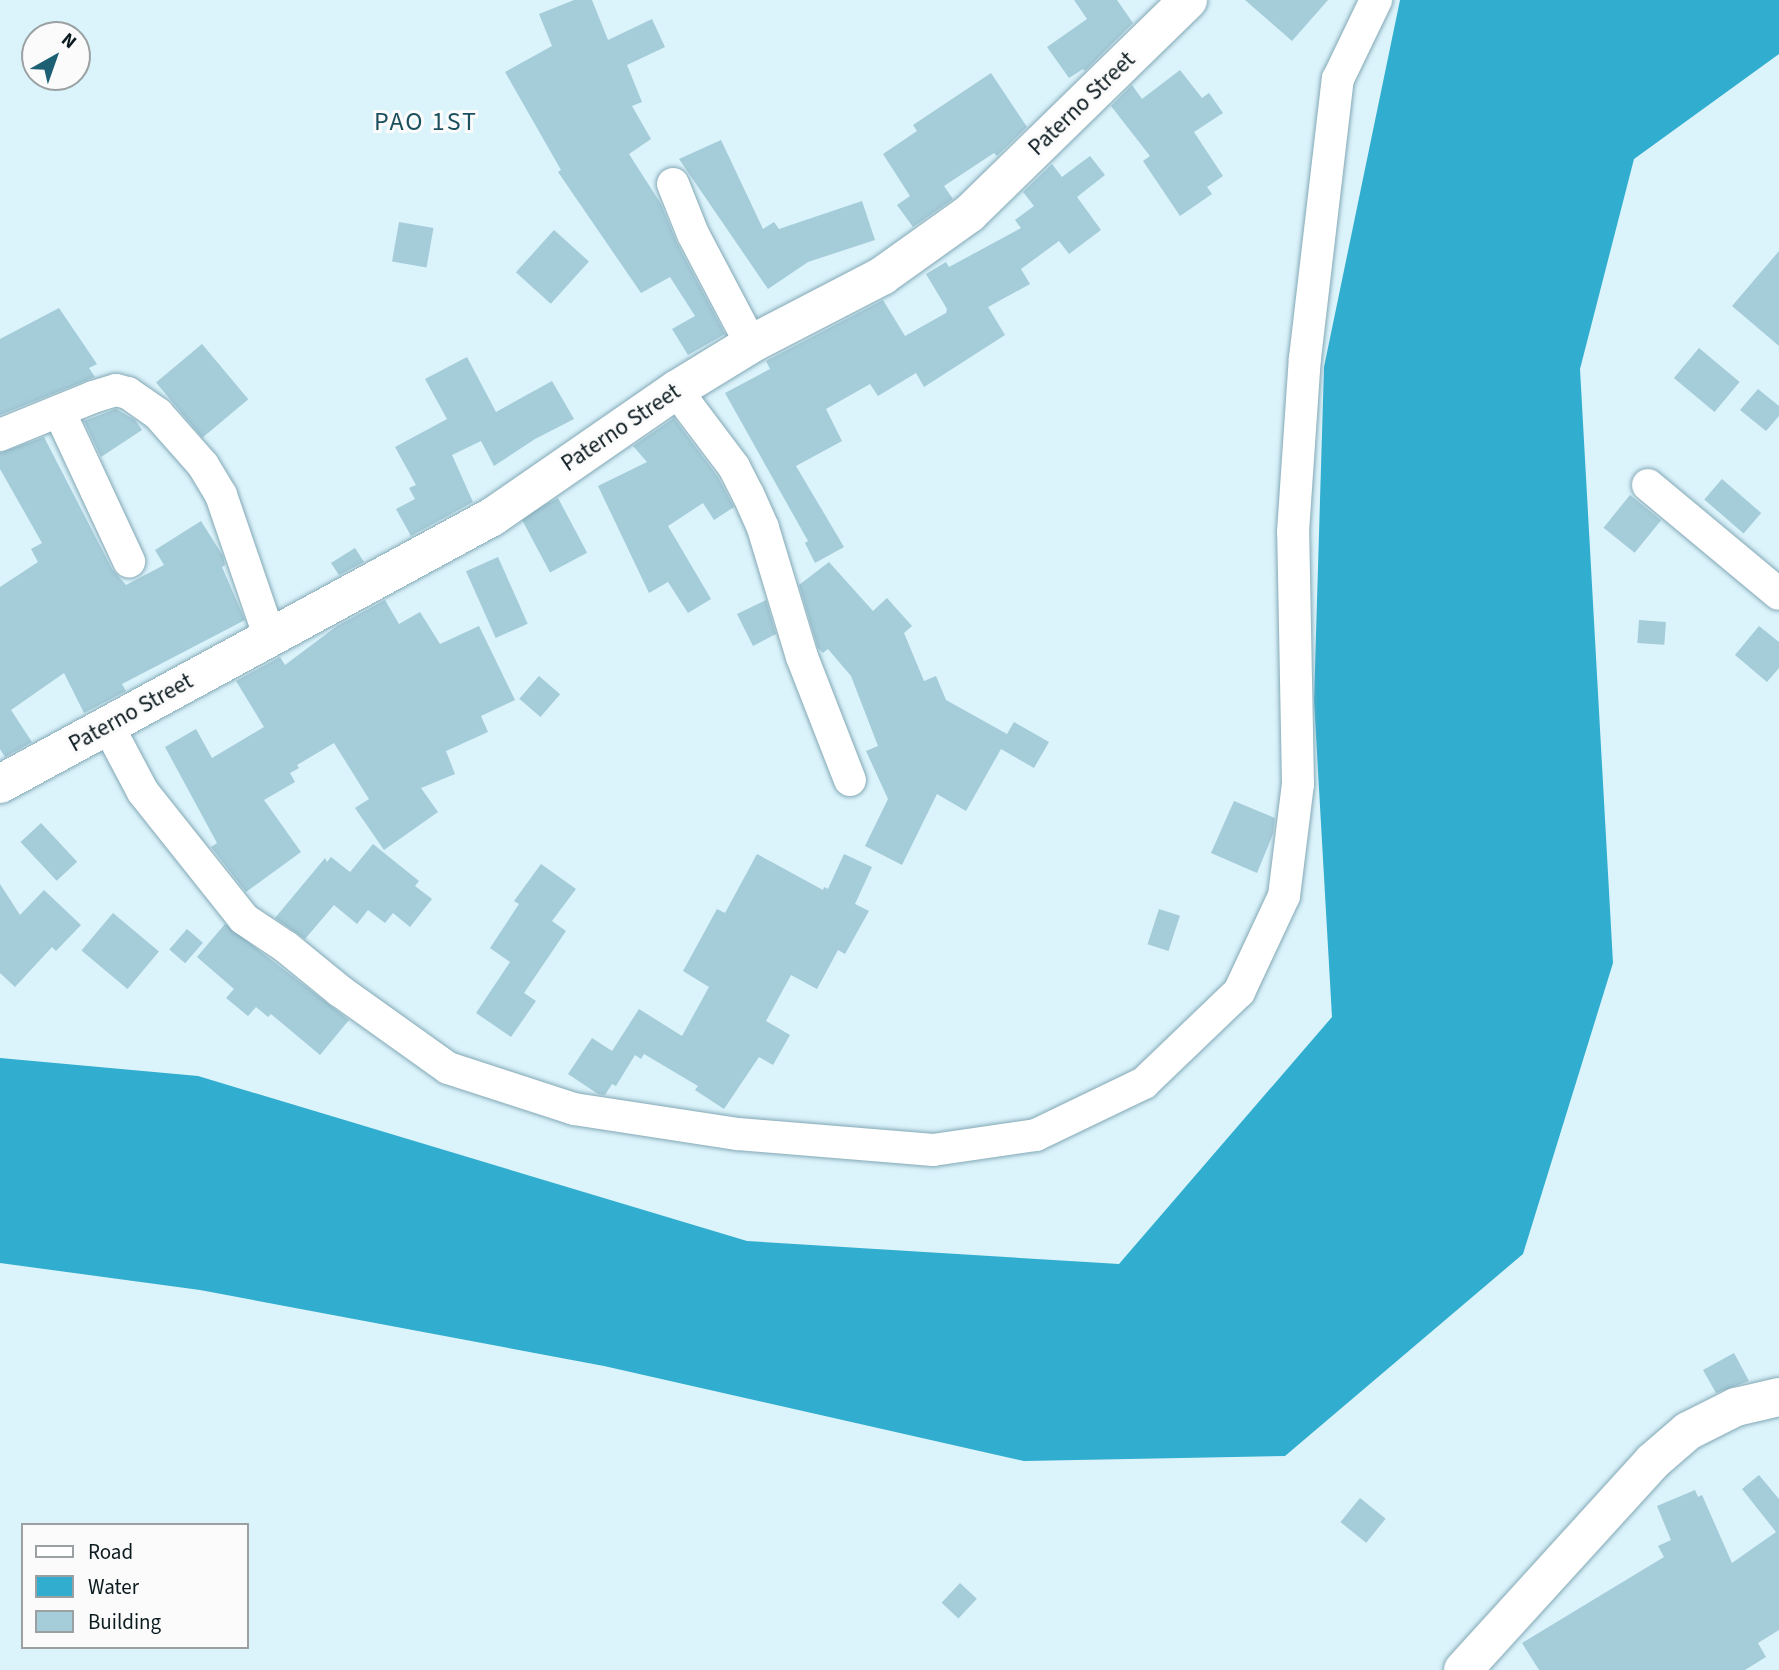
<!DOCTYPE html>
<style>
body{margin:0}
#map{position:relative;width:1779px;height:1670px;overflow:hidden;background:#dbf3fb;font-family:"Source Sans 3",sans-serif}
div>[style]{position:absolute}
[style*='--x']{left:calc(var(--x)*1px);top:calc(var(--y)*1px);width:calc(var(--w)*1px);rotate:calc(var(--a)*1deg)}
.water>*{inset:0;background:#30adcf}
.building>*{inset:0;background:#a5ccd9;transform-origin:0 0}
.roads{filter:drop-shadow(0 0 2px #82a8b5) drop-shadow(0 0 2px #82a8b5)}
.minor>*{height:32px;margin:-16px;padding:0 16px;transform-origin:16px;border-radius:16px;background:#fff}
.tertiary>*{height:38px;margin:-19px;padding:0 19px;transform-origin:19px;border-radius:19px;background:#fff}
span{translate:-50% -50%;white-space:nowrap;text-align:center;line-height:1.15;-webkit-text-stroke:6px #fbfbfb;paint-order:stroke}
.street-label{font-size:23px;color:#0c1b20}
.quarter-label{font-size:26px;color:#1c505f;letter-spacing:2px}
.legend{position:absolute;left:21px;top:1523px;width:228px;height:126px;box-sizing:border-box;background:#fbfbfb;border:2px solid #9ba1a3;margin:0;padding:9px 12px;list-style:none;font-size:21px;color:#0c1b20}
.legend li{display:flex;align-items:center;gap:14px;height:35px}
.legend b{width:35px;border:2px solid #9ba1a3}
.north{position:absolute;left:21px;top:21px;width:70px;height:70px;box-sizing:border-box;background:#fbfbfb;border:2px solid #9ba1a3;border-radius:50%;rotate:40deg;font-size:19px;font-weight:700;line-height:28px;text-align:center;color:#0c1b20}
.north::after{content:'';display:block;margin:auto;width:24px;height:32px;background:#1d6074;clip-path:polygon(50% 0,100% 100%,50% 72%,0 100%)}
</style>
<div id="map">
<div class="water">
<i style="clip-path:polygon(1400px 0,1779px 0,1779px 54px,1634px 159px,1580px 369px,1613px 963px,1523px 1254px,1285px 1456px,1024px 1461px,604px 1366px,200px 1290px,0 1263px,0 1058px,198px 1076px,747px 1241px,1119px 1264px,1332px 1017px,1314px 701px,1324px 367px)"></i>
</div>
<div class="building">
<i style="clip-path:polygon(574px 0,592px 0,608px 40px,652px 19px,665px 47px,627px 65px,642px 102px,632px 106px,651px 139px,629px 154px,661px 204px,677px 243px,725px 334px,688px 355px,672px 329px,695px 316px,670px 277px,641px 293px,558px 172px,561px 170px,505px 72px,552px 46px,539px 14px)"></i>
<i style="clip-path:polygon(1074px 0,1117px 0,1133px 23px,1085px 71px,1083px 69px,1069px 78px,1047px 47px,1087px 19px)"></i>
<i style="clip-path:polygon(1245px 0,1328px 0,1292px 41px)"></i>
<i style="clip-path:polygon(1180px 70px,1202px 98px,1209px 93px,1223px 113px,1194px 132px,1223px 176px,1207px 187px,1212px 194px,1180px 216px,1143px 161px,1150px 156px,1111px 106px,1132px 85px,1142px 99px)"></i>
<i style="clip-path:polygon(991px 73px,1027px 127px,997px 156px,994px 153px,944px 186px,953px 199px,913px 227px,897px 205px,910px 196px,883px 154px,917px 131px,913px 125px)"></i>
<i style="clip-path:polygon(721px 140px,763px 229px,774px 222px,779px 229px,862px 201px,875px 240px,808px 262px,768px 289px,679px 159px)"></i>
<i style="clip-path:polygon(1090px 156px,1105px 175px,1077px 197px,1101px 230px,1069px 254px,1059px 241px,1021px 269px,1030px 284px,988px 307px,1005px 335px,924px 387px,916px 373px,878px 396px,870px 384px,826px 409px,842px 441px,796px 466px,844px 547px,815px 563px,805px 543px,808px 541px,725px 393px,770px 369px,766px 361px,883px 300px,905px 336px,946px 313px,947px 309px,926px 274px,946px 262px,949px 267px,1021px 228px,1015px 220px,1034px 206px,1023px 192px,1052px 164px,1062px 177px)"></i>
<i style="left:399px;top:222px;width:35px;height:40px;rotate:10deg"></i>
<i style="left:554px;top:230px;width:47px;height:57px;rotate:42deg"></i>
<i style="clip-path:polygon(1779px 251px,1779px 346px,1732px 306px)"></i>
<i style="clip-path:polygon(59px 308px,97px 364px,89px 368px,95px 377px,0 415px,0 339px)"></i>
<i style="left:202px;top:344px;width:72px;height:60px;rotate:50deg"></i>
<i style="left:1699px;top:348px;width:53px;height:39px;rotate:40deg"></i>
<i style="clip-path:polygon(467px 357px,496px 412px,552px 381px,574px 419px,535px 439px,494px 466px,481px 441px,452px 455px,473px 502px,411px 536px,396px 509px,415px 499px,409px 488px,416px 485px,395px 447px,447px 419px,425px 379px)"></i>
<i style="clip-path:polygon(1758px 389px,1779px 406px,1779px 416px,1766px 431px,1740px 410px)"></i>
<i style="clip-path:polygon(116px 409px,135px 420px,142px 430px,101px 457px,84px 421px)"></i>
<i style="clip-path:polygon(674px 418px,718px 477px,734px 507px,714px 520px,703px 503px,668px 526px,711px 599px,688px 613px,668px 582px,649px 593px,598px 486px,647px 462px,633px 446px)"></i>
<i style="clip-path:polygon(44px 437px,112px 569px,126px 585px,164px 565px,155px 550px,201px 521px,223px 556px,225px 565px,222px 567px,245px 620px,122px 684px,126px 691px,84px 713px,64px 673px,11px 710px,32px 742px,5px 757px,0 749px,0 587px,38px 562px,31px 549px,42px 543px,0 469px,0 453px)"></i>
<i style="left:1722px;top:479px;width:52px;height:27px;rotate:41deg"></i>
<i style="left:1630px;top:495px;width:40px;height:42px;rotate:39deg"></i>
<i style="left:558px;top:498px;width:62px;height:42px;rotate:62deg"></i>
<i style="clip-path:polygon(355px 548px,364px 562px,339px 575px,331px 563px)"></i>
<i style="left:498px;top:557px;width:73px;height:35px;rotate:66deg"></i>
<i style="clip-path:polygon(829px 562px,873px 611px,887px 598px,912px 626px,904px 633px,924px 681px,936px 676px,946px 700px,1007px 734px,1014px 722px,1049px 742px,1034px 768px,1001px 749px,966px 811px,937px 794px,902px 865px,865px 846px,888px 799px,866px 751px,878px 746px,851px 676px,828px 649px,823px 653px,818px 648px,799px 585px)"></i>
<i style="clip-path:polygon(385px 600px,399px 624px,420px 612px,440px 644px,479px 626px,515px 700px,481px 716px,488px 732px,446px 751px,455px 774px,421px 788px,438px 812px,384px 850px,355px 808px,369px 799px,334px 743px,297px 765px,299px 768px,290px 773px,295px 782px,264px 800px,301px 852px,246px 892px,211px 847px,217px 843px,165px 747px,196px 729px,212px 758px,264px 727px,236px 681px,280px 657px,285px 665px,337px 626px)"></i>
<i style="clip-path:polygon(766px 600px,776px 634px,753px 646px,737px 614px)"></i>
<i style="left:1639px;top:620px;width:27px;height:23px;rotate:4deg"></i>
<i style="clip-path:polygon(1759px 626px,1779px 642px,1779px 668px,1767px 682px,1735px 655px)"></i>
<i style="left:539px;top:676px;width:28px;height:30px;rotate:41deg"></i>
<i style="clip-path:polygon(1234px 801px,1275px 818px,1273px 834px,1257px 873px,1211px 853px)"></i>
<i style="left:41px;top:823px;width:53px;height:28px;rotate:47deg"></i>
<i style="clip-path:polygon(373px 844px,419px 881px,415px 886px,432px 899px,410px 927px,393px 913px,385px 923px,368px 910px,357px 924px,334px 905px,305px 939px,275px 918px,325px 858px,327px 862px,331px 857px,350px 872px)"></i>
<i style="clip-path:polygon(757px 854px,823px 890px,824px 887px,828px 889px,844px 854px,872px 867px,855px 904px,869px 911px,845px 954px,838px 950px,817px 989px,791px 975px,766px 1021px,790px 1035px,773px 1065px,759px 1057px,724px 1109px,695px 1090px,698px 1086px,644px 1054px,641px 1059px,635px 1055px,616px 1086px,612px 1084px,605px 1095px,598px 1094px,568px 1074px,592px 1038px,612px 1051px,639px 1009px,682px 1036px,709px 987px,683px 971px,717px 909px,725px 913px)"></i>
<i style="clip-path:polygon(541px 864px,576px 889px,552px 921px,566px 931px,524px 993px,536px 1001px,511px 1037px,476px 1013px,510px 962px,490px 948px,519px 904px,514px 901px)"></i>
<i style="clip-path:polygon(0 884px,20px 915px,44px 890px,81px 925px,56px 951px,52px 947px,15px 987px,0 973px)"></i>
<i style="left:1159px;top:909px;width:22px;height:37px;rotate:18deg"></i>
<i style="left:113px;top:913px;width:60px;height:49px;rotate:40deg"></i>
<i style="clip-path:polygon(225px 924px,349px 1020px,320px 1055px,271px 1014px,268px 1017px,256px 1007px,248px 1016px,226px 998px,234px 989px,197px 957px)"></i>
<i style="left:187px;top:929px;width:21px;height:27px;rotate:41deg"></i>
<i style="clip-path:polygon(1734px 1353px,1749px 1381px,1716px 1393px,1703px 1370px)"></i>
<i style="clip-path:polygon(1759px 1475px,1779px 1499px,1779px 1630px,1758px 1643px,1766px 1657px,1745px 1670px,1539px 1670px,1522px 1643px,1664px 1557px,1658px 1546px,1671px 1540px,1657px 1506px,1695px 1490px,1698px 1497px,1702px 1495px,1732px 1563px,1776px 1532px,1742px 1489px)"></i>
<i style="left:1360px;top:1498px;width:33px;height:31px;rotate:39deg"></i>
<i style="left:960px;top:1583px;width:23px;height:27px;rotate:43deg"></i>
</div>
<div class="roads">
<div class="minor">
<i style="--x:673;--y:184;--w:54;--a:68.2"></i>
<i style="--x:693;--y:234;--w:124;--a:62.2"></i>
<i style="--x:676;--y:390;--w:96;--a:53"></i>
<i style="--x:734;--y:467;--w:30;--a:63"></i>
<i style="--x:748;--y:494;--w:37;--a:66"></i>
<i style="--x:763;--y:528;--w:135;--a:73.2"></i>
<i style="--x:802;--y:657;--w:132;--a:68.7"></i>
<i style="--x:59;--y:411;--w:166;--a:65"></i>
<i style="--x:0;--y:435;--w:100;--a:-22.2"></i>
<i style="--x:93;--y:397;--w:24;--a:-17"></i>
<i style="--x:116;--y:390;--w:12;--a:14"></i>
<i style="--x:128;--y:393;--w:37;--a:35"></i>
<i style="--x:158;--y:414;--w:68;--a:48.6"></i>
<i style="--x:203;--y:465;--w:35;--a:59"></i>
<i style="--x:221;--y:495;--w:151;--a:71.1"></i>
<i style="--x:1648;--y:485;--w:170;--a:39.8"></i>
<i style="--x:108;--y:726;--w:75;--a:62.1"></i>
<i style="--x:143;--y:792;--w:162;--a:51.5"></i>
<i style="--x:244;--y:919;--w:50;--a:33.7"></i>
<i style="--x:286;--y:947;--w:70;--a:39.2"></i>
<i style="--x:340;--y:991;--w:133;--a:35.5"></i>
<i style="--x:448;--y:1068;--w:133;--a:18"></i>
<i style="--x:574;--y:1109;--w:166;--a:8.7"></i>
<i style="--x:738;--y:1134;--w:196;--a:4.7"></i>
<i style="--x:933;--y:1150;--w:104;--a:-8.3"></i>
<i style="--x:1036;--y:1135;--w:120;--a:-25.7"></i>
<i style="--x:1144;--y:1083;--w:132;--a:-43.8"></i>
<i style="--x:1239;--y:992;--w:106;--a:-64.9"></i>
<i style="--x:1284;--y:896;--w:113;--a:-82.9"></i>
<i style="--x:1298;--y:784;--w:252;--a:-91.1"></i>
<i style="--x:1293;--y:532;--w:174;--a:-86.1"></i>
<i style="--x:1305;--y:358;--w:281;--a:-83.3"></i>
<i style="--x:1338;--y:79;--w:88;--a:-64.3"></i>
</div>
<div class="tertiary">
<i style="--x:0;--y:784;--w:560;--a:-28.49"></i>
<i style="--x:492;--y:517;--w:224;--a:-34.6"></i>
<i style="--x:676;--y:390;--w:88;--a:-31.5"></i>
<i style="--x:751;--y:344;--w:148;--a:-27.4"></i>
<i style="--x:882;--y:276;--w:107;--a:-35.5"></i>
<i style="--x:969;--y:214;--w:306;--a:-44.3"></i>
<i style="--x:1463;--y:1670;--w:281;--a:-47.7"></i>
<i style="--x:1652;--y:1462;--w:48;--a:-40.7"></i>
<i style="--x:1688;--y:1431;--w:54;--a:-26.6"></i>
<i style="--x:1736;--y:1407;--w:44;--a:-13.1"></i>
</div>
</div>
<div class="street-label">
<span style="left:1082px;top:104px;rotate:-44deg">Paterno Street</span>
<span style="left:621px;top:428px;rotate:-34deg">Paterno Street</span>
<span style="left:131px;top:713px;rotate:-29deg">Paterno Street</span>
</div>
<div class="quarter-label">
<span style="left:426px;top:122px">PAO 1ST</span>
</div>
<ul class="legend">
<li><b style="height:9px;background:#fff"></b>Road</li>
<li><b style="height:19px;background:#30adcf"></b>Water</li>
<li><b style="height:19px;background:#a5ccd9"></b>Building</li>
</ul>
<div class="north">N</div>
</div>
